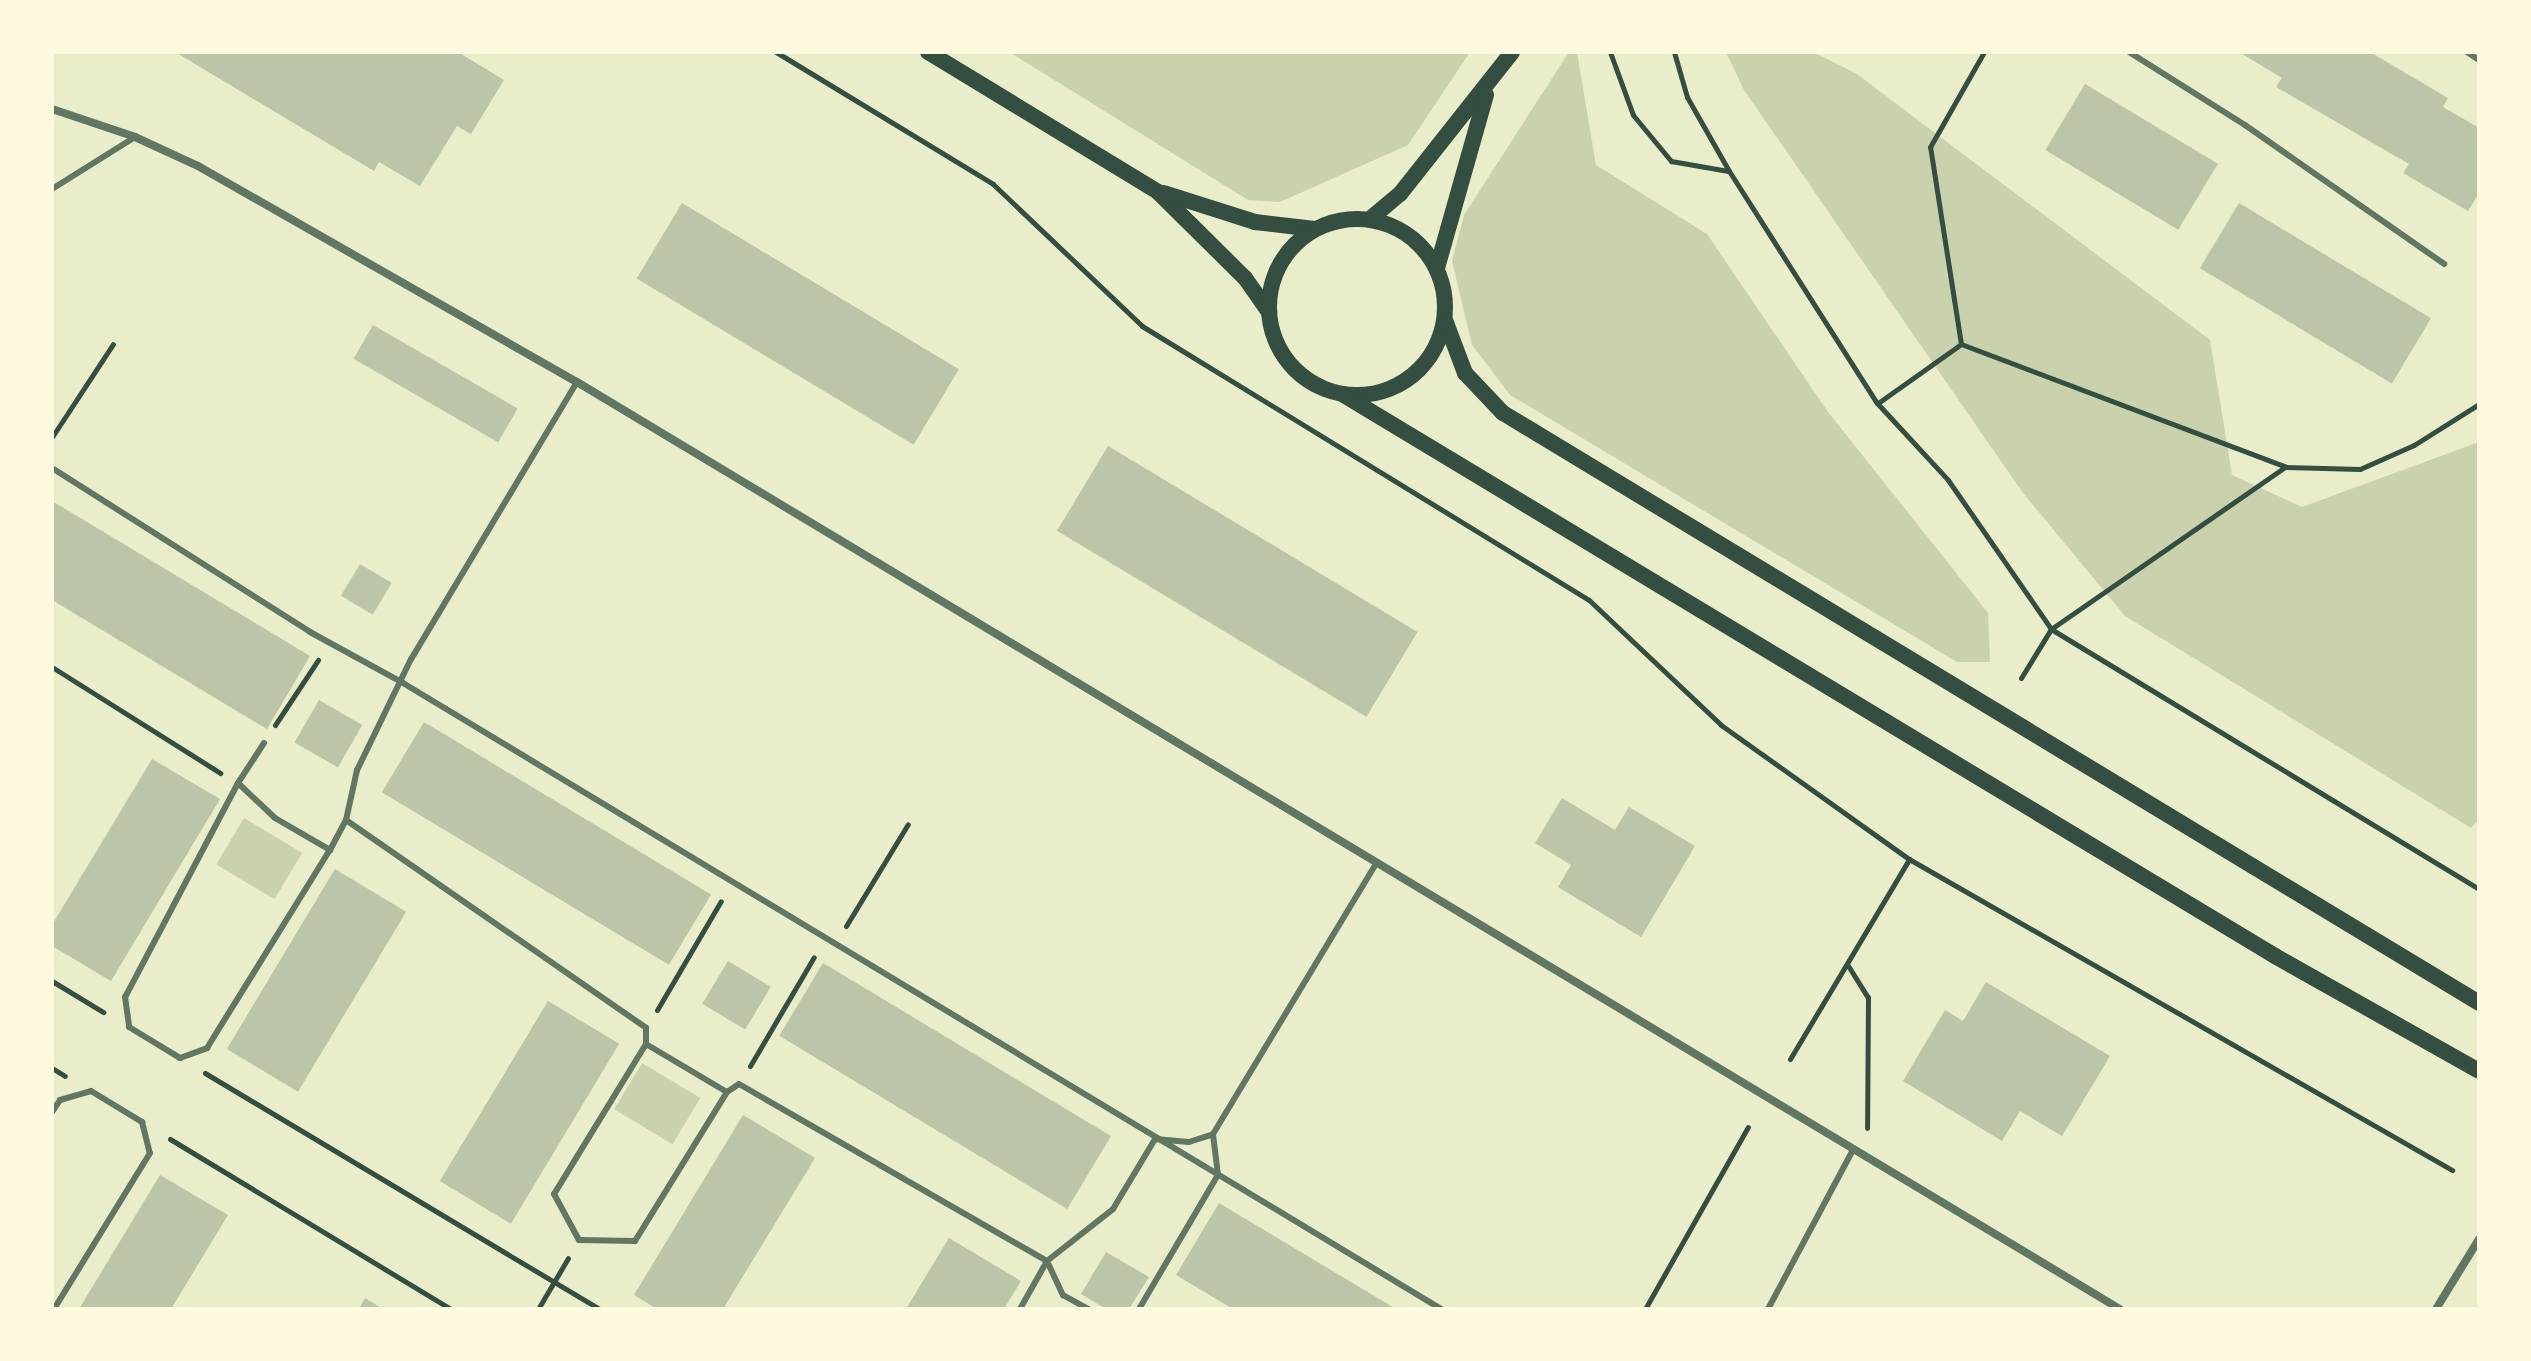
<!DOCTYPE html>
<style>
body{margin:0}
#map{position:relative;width:2531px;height:1361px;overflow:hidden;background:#e9edc9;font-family:Inter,sans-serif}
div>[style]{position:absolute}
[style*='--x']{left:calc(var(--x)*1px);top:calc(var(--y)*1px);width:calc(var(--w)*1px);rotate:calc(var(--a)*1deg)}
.green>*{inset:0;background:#cad2ad;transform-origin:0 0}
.building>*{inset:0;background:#bcc5a7;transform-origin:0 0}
.path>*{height:5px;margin:-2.5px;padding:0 2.5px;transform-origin:2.5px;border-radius:2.5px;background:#344e41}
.service>*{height:6px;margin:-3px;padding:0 3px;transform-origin:3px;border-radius:3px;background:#617663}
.minor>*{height:8px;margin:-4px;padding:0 4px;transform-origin:4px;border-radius:4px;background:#617663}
.secondary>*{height:16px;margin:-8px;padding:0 8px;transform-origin:8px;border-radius:8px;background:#344e41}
.secondary>.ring{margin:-8px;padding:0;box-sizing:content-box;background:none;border:16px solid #344e41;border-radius:50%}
span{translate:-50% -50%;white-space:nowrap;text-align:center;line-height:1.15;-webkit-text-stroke:6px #fefae0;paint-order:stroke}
.frame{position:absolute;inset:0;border:54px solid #fefae0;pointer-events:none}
</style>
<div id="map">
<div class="green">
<i style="clip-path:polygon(1009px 52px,1470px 52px,1408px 145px,1280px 202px,1248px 200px)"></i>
<i style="clip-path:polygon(1569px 52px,1577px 52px,1596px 165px,1707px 234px,1828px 412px,1988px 613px,1990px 662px,1957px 662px,1510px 395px,1472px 345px,1452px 261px,1464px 215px)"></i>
<i style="clip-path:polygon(1726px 52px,1813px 52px,1857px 74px,2210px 340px,2232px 475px,2302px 507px,2479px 442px,2479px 819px,2471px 828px,2125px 616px,2023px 493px,1744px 90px)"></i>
<i style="left:244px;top:818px;width:68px;height:54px;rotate:31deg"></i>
<i style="left:642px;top:1063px;width:68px;height:54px;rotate:31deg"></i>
</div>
<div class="building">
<i style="clip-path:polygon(175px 52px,458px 52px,504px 80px,471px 134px,457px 126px,420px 186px,379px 162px,374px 171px)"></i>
<i style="clip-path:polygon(2239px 52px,2370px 52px,2448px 98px,2443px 107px,2479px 128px,2479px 193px,2468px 211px,2403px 173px,2409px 164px,2276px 87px,2282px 78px)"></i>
<i style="left:2085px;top:84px;width:155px;height:77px;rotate:31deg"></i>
<i style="left:682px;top:203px;width:323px;height:88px;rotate:31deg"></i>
<i style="left:2239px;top:203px;width:224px;height:76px;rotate:31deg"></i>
<i style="left:373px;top:325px;width:167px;height:39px;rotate:30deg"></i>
<i style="left:1108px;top:446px;width:361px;height:99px;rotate:31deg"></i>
<i style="clip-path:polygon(52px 501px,310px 656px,267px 729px,52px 600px)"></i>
<i style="left:360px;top:564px;width:37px;height:37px;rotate:31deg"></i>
<i style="left:319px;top:700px;width:50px;height:49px;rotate:30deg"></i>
<i style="left:424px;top:722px;width:335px;height:82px;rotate:31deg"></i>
<i style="clip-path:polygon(152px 759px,220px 799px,111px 981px,52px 946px,52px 925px)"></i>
<i style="clip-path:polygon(1562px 798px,1615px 830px,1629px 807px,1695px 846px,1641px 937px,1558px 887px,1571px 865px,1535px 843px)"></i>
<i style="left:335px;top:869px;width:83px;height:210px;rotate:31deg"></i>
<i style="left:728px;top:961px;width:50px;height:50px;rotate:31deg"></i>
<i style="left:823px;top:963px;width:336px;height:85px;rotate:31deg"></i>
<i style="clip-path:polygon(1986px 982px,2110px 1056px,2062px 1136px,2020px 1111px,2002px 1141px,1903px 1081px,1945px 1010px,1963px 1021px)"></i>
<i style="left:548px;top:1001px;width:83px;height:210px;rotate:31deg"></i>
<i style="clip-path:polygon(743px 1115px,815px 1158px,723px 1309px,657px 1309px,634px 1295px)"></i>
<i style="clip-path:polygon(160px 1175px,228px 1215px,171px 1309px,79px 1309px)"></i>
<i style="clip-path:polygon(1219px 1203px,1396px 1309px,1233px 1309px,1176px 1275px)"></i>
<i style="clip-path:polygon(949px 1238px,1021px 1281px,1004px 1309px,906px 1309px)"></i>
<i style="clip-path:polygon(1106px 1252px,1149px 1277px,1129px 1309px,1106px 1309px,1081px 1294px)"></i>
<i style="clip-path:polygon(365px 1298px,383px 1309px,359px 1309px)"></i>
</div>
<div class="path">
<i style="--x:776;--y:52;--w:254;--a:31.3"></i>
<i style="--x:993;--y:184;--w:206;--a:43.6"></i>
<i style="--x:1142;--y:326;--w:524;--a:31.51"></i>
<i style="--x:1589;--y:600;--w:182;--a:43.4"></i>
<i style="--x:1721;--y:725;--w:231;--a:35.5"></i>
<i style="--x:1909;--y:859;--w:626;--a:29.8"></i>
<i style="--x:1610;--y:52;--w:67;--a:69.9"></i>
<i style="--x:1633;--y:115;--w:60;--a:50.4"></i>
<i style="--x:1671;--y:161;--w:58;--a:10"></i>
<i style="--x:1674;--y:52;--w:47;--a:73.9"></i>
<i style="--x:1687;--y:97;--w:85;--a:60.4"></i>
<i style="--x:1729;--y:171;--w:275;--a:57.5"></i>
<i style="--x:1877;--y:403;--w:105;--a:47.3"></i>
<i style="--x:1948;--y:480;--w:181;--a:55.3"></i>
<i style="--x:2051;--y:629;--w:501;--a:31.28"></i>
<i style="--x:1961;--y:344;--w:199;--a:-98.9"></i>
<i style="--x:1930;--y:147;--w:109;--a:-60.4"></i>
<i style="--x:1878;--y:403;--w:102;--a:-35.4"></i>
<i style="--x:1961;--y:344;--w:347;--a:20.7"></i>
<i style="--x:2286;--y:467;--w:74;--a:1.5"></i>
<i style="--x:2360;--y:469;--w:59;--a:-24"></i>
<i style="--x:2414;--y:445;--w:77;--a:-32.2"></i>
<i style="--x:52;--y:437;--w:111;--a:-56.7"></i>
<i style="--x:52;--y:667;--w:199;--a:32.2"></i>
<i style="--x:2021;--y:678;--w:57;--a:-58.5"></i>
<i style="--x:2051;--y:629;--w:285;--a:-34.7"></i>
<i style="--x:275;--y:725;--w:78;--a:-56.5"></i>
<i style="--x:846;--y:926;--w:119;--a:-58.7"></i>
<i style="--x:1847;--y:964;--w:39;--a:58"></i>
<i style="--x:1868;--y:997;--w:131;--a:90.4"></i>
<i style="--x:52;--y:981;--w:60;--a:31.3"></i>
<i style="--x:657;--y:1010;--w:126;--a:-59.6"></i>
<i style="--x:1790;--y:1059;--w:233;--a:-59.2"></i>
<i style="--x:750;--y:1066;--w:126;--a:-59.6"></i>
<i style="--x:52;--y:1068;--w:15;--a:32"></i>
<i style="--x:205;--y:1073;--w:459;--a:30.9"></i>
<i style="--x:170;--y:1139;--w:328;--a:31.2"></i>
<i style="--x:538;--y:1309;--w:59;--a:-59.5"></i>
<i style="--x:1645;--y:1309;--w:209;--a:-60.5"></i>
</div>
<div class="service">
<i style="--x:2129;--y:52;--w:137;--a:32.2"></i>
<i style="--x:2245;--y:125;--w:243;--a:34.9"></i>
<i style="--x:2467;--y:52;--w:14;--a:34"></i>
<i style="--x:52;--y:189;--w:98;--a:-32.1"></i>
<i style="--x:577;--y:382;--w:323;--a:120.9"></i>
<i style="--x:411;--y:659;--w:123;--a:115.9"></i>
<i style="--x:357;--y:770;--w:51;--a:102.4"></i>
<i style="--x:346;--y:820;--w:365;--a:34.7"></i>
<i style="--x:646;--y:1028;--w:16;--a:90"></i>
<i style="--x:646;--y:1044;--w:94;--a:30.7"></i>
<i style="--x:727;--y:1092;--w:14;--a:-34"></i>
<i style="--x:739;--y:1084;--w:355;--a:29.9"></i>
<i style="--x:1047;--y:1261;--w:84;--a:-38.2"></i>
<i style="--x:1113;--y:1209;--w:82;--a:-59"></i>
<i style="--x:1155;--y:1139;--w:34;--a:5"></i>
<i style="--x:1189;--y:1142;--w:25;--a:-18"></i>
<i style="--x:52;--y:468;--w:306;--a:32.4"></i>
<i style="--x:310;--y:632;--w:106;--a:28.7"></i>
<i style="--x:403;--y:683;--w:1212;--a:31.09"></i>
<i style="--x:264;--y:743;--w:48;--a:123"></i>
<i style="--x:238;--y:783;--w:51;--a:43.4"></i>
<i style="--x:275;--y:818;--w:64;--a:30.2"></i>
<i style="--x:330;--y:850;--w:34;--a:-62"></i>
<i style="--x:238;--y:783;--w:242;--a:117.8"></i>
<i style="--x:125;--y:997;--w:30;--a:82"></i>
<i style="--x:129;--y:1027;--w:60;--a:31.3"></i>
<i style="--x:180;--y:1058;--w:29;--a:-20"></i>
<i style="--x:207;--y:1048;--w:233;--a:-58.2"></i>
<i style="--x:646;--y:1044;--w:176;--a:121.5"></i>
<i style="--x:554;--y:1194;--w:52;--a:61.5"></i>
<i style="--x:579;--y:1240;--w:56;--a:1"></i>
<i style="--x:635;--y:1241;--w:175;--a:-58.3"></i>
<i style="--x:52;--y:1112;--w:14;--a:-56"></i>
<i style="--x:60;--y:1100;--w:32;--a:-16"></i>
<i style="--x:91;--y:1091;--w:60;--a:31.3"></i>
<i style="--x:142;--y:1122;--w:32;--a:76"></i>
<i style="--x:150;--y:1153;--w:183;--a:121.6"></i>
<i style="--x:1020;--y:1309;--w:55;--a:-60.6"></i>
<i style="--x:1047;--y:1261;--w:38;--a:65"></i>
<i style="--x:1063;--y:1295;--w:29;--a:29"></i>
<i style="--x:1139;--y:1309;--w:156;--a:-59.5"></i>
<i style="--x:1218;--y:1175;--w:41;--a:-97"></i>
<i style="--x:1213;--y:1134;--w:315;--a:-58.9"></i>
<i style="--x:1768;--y:1309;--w:180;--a:-61.9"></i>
</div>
<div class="minor">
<i style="--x:52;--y:109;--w:88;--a:18.6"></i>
<i style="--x:135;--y:137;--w:69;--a:24.7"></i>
<i style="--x:198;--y:166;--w:436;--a:29.7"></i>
<i style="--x:577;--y:382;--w:1800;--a:31"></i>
<i style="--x:2436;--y:1309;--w:82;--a:-58.4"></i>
</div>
<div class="secondary">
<i style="--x:928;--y:52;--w:269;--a:31.3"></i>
<i style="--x:1158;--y:192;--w:122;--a:44.7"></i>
<i style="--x:1245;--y:278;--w:42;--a:54.8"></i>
<i style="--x:1164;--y:193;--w:96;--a:17.7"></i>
<i style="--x:1255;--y:222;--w:60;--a:6.7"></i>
<i class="ring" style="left:1269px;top:219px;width:160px;height:160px"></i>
<i style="--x:1370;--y:219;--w:39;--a:-40"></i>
<i style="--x:1400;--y:194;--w:181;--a:-51.7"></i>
<i style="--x:1437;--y:268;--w:180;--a:-74.2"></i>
<i style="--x:1445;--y:320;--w:57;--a:69.3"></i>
<i style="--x:1465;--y:373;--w:55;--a:46.5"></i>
<i style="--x:1503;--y:413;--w:1140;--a:31.15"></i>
<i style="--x:1342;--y:394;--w:1089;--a:31.06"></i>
<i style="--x:2275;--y:956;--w:234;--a:29.4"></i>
</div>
<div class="frame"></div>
</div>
